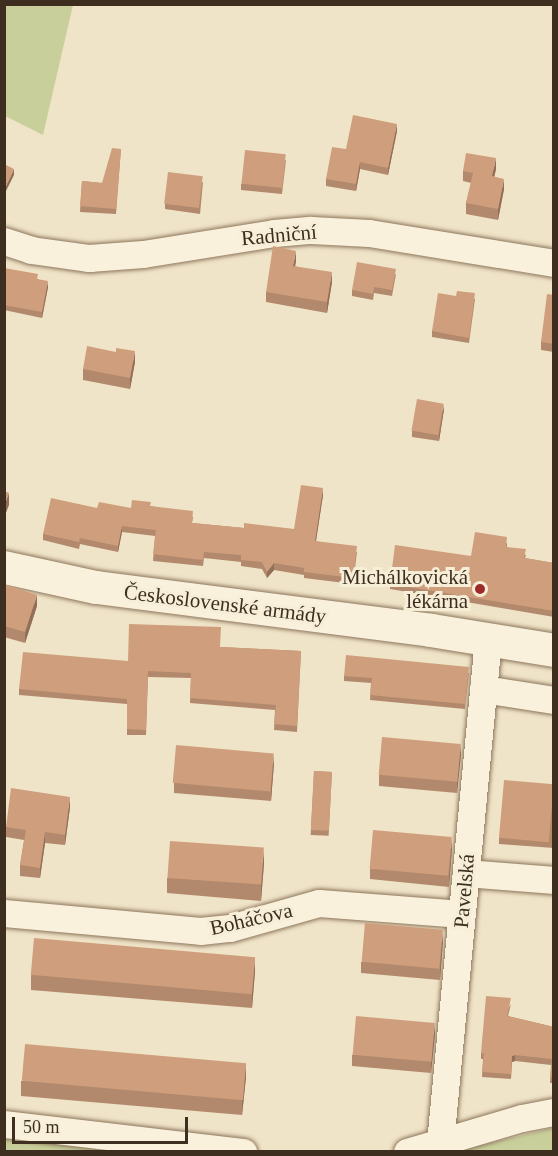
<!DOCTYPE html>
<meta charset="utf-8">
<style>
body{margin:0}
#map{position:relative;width:558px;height:1156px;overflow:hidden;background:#f0e4c8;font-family:Georgia,serif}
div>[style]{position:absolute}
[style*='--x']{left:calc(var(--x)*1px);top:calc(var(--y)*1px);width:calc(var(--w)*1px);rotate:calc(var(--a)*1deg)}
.green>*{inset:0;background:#c9cf9b}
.roads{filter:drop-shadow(0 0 2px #8d765c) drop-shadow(0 0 2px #8d765c)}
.minor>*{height:27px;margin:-13.5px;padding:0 13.5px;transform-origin:13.5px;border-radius:13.5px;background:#faf1dc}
.tertiary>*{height:33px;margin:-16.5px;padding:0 16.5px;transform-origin:16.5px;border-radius:16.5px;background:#faf1dc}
.wall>*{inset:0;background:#b2896c;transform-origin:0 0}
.shaded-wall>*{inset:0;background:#916f58}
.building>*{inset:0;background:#cf9f7d;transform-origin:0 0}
.dots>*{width:16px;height:16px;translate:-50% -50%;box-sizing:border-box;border:3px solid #f7eed8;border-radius:50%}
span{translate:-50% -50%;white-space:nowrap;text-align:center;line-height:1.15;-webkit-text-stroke:6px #f7eed8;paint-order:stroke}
.street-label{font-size:21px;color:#3d2e20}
.poi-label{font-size:21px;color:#3d2e20}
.right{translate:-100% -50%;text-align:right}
.frame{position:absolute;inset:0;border:6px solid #3d2e20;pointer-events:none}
.scale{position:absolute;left:12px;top:1117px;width:176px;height:27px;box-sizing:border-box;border:3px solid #3d2e20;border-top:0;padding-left:8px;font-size:18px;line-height:21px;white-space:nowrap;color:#3d2e20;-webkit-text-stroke:4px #f7eed8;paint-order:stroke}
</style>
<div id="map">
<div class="green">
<i style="clip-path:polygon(4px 5px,73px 5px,43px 135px,5px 116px)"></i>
<i style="clip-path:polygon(553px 1128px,553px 1151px,456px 1151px)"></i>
<i style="clip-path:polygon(4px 1138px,97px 1147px,98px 1151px,5px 1151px)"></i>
</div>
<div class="roads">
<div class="minor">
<i style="--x:4;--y:241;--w:28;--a:18"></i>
<i style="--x:31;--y:250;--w:59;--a:7.9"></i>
<i style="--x:89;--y:258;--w:54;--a:-4.2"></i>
<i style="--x:143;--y:254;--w:133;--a:-9.1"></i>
<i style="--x:274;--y:233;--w:37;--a:-5"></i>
<i style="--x:311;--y:230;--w:58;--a:3"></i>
<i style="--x:369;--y:233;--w:187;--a:9.2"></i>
<i style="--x:483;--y:689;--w:72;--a:8.8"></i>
<i style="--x:466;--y:873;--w:88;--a:4.5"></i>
<i style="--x:4;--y:913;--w:197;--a:5.2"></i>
<i style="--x:200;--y:931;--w:30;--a:-6"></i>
<i style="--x:230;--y:928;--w:92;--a:-15.7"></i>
<i style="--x:319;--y:903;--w:143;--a:4.4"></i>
<i style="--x:4;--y:1124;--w:241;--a:6.7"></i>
<i style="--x:440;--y:1143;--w:506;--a:-84.56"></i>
<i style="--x:407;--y:1152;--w:120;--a:-16.5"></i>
<i style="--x:522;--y:1118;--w:33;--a:-11"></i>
</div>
<div class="tertiary">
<i style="--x:4;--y:567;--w:94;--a:12.3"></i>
<i style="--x:96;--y:587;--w:338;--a:7.3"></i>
<i style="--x:431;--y:630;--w:125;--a:9.2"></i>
</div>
</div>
<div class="wall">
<i style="clip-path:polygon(397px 131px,388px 175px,360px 169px,356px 191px,326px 186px,326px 179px,346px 149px)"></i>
<i style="clip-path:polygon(121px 149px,116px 214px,80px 212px,82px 181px,102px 183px)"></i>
<i style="clip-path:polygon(286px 160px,282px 194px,241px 190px,241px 184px)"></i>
<i style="clip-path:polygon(496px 169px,494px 177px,504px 189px,498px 220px,466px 214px,466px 203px,471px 183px,463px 181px,463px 171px)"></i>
<i style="clip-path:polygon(203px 182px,200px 214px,165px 209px,165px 204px)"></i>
<i style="clip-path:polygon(296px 261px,295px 266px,332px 282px,327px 313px,266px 302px,266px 292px)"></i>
<i style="clip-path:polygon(4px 268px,38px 279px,48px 287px,42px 318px,4px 310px)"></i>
<i style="clip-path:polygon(396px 274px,392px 296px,374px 293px,373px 300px,352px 296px,352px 290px)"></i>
<i style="clip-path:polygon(554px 295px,554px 352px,541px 350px,541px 342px)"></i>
<i style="clip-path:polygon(456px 296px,475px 299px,469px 343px,432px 337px,432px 331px)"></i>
<i style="clip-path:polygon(135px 362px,130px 389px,83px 380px,83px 369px)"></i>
<i style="clip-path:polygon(444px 409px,439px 441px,412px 437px,412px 431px)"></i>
<i style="clip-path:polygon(323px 495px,316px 541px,357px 552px,353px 584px,304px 578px,304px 575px,274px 570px,267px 578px,262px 569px,241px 566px,241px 562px,204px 558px,203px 566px,153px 561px,155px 536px,122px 532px,118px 552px,80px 544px,79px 549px,43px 540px,43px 534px,97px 508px,131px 508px,151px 506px,193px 517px,192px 523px,244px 528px,294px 529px)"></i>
<i style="clip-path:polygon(507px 543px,507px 547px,526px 555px,525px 558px,554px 563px,554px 617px,390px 589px,390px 584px)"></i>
<i style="clip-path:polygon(4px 584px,37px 606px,25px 643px,4px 637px)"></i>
<i style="clip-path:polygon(221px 647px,301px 651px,297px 732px,274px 730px,275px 710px,190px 703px,191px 678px,148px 677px,146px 735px,127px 735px,127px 704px,19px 695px,19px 689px,128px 661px)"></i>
<i style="clip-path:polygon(469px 673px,465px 709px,370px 700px,371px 683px,344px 681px,344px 676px)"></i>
<i style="clip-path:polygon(461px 754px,457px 793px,379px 786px,379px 775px)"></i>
<i style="clip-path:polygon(274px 763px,271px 801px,174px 793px,174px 783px)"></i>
<i style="left:314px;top:771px;width:18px;height:64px;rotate:3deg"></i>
<i style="clip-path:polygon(554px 784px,554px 848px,499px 844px,499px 838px)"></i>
<i style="clip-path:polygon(70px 807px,65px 845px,45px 843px,40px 878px,20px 876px,20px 865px,24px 840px,6px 837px,6px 827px)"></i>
<i style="clip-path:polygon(452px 848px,449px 887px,370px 879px,370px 869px)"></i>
<i style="clip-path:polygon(264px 863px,261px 901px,167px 893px,167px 878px)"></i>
<i style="clip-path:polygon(443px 941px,440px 980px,361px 973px,361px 962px)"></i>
<i style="clip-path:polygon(255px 971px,252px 1008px,31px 990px,31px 975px)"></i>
<i style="clip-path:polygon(511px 1004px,508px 1016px,554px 1027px,554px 1083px,550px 1083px,551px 1065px,515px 1061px,512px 1062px,511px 1079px,482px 1077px,483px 1059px,481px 1059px,481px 1053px)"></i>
<i style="clip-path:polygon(435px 1034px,431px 1073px,352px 1066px,352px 1055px)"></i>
<i style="clip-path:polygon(246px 1077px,242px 1115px,21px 1096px,21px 1081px)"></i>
</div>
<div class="shaded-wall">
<i style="clip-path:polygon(397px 124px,397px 131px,388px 175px,388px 168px)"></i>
<i style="clip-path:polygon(496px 158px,496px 169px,492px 187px,492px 176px)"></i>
<i style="clip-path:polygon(360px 162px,360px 169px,356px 191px,356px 184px)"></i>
<i style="clip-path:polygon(14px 169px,14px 175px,4px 195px,4px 190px)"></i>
<i style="clip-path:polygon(504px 179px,504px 189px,498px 220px,498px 209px)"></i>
<i style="clip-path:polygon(296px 251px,296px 261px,293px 277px,293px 266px)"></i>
<i style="clip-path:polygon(332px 272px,332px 282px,327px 313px,327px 302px)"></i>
<i style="clip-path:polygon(48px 281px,48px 287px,42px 318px,42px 312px)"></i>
<i style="clip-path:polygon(135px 351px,135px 362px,130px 389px,130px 378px)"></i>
<i style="clip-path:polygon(444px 404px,444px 409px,439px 441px,439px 436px)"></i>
<i style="clip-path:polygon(323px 488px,323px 495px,315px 547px,315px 541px)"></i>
<i style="clip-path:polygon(9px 493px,9px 505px,4px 518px,4px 506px)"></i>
<i style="clip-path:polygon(122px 526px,122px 532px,118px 552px,118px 546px)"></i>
<i style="clip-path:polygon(274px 563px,274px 570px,267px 578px,267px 572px)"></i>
<i style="clip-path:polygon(37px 595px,37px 606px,25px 643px,25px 632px)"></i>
<i style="clip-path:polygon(461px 744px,461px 754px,457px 793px,457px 783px)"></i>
<i style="clip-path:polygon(274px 753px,274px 763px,271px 801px,271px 791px)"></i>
<i style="clip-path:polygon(70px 797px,70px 807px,65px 845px,65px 835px)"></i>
<i style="clip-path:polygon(45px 832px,45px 843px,40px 878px,40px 868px)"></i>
<i style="clip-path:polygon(452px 837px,452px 848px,449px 887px,449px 876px)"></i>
<i style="clip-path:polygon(264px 848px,264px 863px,261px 901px,261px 886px)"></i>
<i style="clip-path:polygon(443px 930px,443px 941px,440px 980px,440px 969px)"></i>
<i style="clip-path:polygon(255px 956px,255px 971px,252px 1008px,252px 993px)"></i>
<i style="clip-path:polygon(435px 1023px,435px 1034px,431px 1073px,431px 1063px)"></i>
<i style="clip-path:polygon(515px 1055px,515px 1061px,512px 1062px,511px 1079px,512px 1056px)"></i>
<i style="clip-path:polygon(246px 1062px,246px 1077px,242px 1115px,242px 1100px)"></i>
</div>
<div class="building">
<i style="clip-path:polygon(353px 115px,397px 124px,388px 168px,360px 162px,356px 184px,326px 179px,332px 147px,346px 149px)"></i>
<i style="clip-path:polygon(112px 148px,121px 149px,116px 209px,80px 206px,82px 181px,102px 183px)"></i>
<i style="left:245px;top:150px;width:41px;height:34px;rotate:6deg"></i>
<i style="clip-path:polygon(466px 153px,496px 158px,492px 176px,504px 179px,498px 209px,466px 203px,473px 173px,463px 171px)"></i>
<i style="clip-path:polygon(4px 164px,14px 169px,4px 190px)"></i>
<i style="left:168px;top:172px;width:35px;height:32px;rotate:7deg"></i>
<i style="clip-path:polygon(273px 246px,296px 251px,293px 266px,332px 272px,327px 302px,266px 292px)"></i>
<i style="clip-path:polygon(357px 262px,396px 269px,392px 290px,374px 287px,373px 294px,352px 290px)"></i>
<i style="clip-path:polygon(4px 268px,38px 274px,37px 279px,48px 281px,42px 312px,4px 305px)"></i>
<i style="clip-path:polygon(457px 291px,475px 293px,469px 338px,432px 331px,438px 293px,456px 296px)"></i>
<i style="clip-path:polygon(547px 294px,554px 295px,554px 344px,541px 342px)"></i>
<i style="clip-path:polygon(87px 346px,116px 352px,116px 348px,135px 351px,130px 378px,83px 369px)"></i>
<i style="left:417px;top:399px;width:27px;height:32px;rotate:10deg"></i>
<i style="clip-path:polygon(301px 485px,323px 488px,315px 541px,357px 546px,353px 578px,304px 572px,304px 568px,274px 563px,267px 572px,262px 562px,241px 560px,241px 555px,204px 552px,203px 560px,153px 554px,156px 530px,122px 526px,118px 546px,80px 538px,79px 542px,43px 534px,51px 498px,97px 508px,99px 502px,131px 508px,132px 500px,151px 502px,150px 506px,193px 511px,192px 523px,244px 528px,244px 523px,294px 529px)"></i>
<i style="clip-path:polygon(4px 491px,9px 493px,4px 506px)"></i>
<i style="clip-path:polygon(475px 532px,507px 537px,506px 547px,526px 549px,524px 558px,554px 563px,554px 611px,390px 584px,395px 545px,471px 556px)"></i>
<i style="clip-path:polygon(4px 584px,37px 595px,25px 632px,4px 626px)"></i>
<i style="clip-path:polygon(129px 624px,221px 627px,220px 647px,301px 651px,297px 726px,274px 724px,276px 705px,190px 698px,191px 673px,148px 671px,146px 730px,127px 729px,127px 699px,19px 689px,23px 652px,128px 661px)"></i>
<i style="clip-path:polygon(346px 655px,469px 667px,465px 704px,370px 695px,372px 678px,344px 676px)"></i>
<i style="left:382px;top:737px;width:79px;height:38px;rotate:5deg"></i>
<i style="left:176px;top:745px;width:98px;height:38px;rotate:5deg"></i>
<i style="left:314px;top:771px;width:18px;height:59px;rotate:3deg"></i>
<i style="left:504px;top:780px;width:50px;height:58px;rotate:5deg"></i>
<i style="clip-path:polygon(11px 788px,70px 797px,65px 835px,45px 832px,40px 868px,20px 865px,26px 830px,6px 827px)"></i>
<i style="left:373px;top:830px;width:79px;height:39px;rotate:5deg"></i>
<i style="left:170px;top:841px;width:94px;height:37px;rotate:4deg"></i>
<i style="left:365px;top:923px;width:78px;height:39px;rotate:5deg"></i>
<i style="left:34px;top:938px;width:222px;height:37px;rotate:5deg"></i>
<i style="clip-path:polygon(486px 996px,511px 998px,507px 1016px,554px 1027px,554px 1077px,550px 1077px,552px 1059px,515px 1055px,512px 1056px,511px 1074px,482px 1072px,484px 1054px,481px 1053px)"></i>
<i style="left:356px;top:1016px;width:79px;height:39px;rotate:5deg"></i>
<i style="left:25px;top:1044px;width:222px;height:37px;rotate:5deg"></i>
<i style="clip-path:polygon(115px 1150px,135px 1152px,115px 1152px)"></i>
</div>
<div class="dots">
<i style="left:480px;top:589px;background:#9e2a2b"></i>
</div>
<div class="street-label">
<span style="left:279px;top:235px;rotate:-5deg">Radniční</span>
<span style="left:225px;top:604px;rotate:7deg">Československé armády</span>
<span style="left:464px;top:891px;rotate:-85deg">Pavelská</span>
<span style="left:251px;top:919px;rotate:-13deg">Boháčova</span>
</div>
<div class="poi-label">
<span class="right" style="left:468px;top:589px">Michálkovická<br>lékárna</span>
</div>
<div class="frame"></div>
<div class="scale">50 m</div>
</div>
